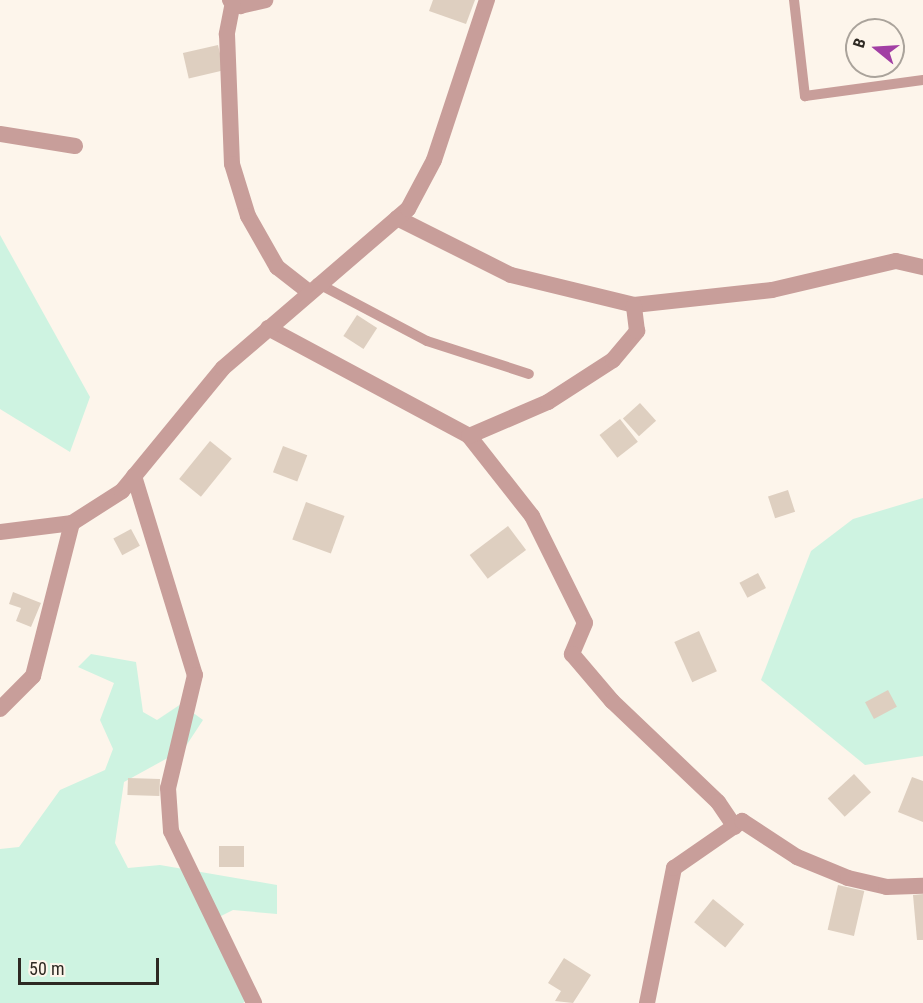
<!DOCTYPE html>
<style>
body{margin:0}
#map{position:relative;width:923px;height:1003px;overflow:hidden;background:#fdf5eb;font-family:"Roboto Condensed",sans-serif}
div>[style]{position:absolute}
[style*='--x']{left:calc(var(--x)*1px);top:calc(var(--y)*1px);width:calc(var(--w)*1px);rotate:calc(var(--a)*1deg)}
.green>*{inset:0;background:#cef3e1}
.building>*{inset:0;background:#decfc0;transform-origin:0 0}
.service>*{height:10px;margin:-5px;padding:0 5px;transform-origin:5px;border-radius:5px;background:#c89e9a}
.minor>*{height:16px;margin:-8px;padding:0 8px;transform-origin:8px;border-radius:8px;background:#c89e9a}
span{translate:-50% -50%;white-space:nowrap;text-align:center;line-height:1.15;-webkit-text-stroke:4.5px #fdf5eb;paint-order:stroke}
.north{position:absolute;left:845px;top:18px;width:60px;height:60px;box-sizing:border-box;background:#fdf5eb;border:2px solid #aaa39b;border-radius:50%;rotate:288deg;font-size:16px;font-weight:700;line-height:24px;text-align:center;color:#2e2923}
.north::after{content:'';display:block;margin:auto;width:21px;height:27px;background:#a23fa4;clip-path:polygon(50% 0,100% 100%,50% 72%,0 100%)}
.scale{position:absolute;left:18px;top:958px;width:141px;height:27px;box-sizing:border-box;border:3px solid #2e2923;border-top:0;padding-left:8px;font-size:18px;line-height:21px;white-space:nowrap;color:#2e2923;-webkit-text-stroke:4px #fdf5eb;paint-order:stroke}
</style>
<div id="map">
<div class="green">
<i style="clip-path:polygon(0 235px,90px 397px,70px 452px,0 409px)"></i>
<i style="clip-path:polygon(923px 498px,923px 756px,865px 765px,761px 680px,811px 551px,853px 519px)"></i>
<i style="clip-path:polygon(91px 654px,136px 662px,143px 712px,157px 720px,181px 704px,203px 720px,184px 749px,124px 782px,115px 843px,128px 868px,160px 865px,277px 885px,277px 914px,233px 910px,213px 920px,256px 993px,243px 1003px,0 1003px,0 849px,19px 847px,60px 790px,105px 770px,113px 749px,100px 720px,114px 683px,78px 667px)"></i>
</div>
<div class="building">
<i style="clip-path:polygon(433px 0,475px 0,466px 24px,429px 11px)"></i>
<i style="left:218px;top:45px;width:26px;height:36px;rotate:77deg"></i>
<i style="left:357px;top:315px;width:24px;height:25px;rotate:33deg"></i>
<i style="left:640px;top:403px;width:24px;height:23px;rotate:48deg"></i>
<i style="left:620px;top:419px;width:29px;height:26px;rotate:52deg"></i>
<i style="left:210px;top:441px;width:28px;height:49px;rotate:39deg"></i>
<i style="left:283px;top:446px;width:26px;height:28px;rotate:21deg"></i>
<i style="left:788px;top:490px;width:23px;height:21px;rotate:72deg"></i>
<i style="left:306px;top:502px;width:41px;height:40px;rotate:20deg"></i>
<i style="left:508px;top:526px;width:30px;height:48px;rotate:53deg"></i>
<i style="left:131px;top:529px;width:19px;height:20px;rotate:62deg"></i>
<i style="left:758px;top:573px;width:17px;height:21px;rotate:62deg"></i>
<i style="clip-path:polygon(13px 592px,41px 603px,31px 627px,16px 621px,21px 608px,9px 604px)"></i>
<i style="left:699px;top:631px;width:44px;height:27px;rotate:66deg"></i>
<i style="left:888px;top:690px;width:19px;height:26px;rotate:62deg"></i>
<i style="left:854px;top:774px;width:25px;height:36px;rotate:47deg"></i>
<i style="clip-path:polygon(912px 777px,923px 781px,923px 822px,898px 812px)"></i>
<i style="left:128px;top:778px;width:32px;height:17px;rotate:2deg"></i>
<i style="left:244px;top:846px;width:21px;height:25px;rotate:90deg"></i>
<i style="left:838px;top:885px;width:27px;height:46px;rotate:13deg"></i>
<i style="clip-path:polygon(923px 894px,923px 940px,917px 940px,913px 895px)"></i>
<i style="left:713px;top:899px;width:40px;height:30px;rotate:39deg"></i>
<i style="clip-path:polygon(564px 958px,591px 975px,573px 1003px,555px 1001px,561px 991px,548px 983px)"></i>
</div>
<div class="service">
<i style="--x:794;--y:0;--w:97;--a:83.5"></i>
<i style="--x:805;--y:96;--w:119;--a:-7.7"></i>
<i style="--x:317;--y:283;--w:124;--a:27.8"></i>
<i style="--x:427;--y:341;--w:107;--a:17.9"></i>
</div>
<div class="minor">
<i style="--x:230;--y:0;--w:12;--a:31"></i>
<i style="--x:240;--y:6;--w:26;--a:-13"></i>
<i style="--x:233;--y:2;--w:33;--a:101"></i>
<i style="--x:227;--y:34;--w:130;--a:87.8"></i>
<i style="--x:232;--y:164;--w:54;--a:72.9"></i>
<i style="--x:248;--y:216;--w:59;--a:60.4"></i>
<i style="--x:277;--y:267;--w:41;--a:38"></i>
<i style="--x:0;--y:134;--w:76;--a:9.1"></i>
<i style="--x:397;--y:218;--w:127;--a:26.6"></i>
<i style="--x:511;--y:275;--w:127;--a:13.7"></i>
<i style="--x:634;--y:305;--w:139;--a:-6.2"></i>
<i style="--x:772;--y:290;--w:127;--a:-13.2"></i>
<i style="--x:896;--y:261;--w:28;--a:13"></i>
<i style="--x:268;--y:328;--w:228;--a:28.2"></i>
<i style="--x:469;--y:436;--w:102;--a:51.8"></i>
<i style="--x:532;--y:516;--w:119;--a:63.6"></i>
<i style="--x:585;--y:623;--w:34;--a:113"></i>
<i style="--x:572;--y:654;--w:62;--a:49.6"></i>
<i style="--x:612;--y:701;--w:146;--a:43.6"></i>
<i style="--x:718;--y:802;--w:30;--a:56"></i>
<i style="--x:469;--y:436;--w:86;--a:-23.3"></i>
<i style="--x:548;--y:402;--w:77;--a:-32.9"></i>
<i style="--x:613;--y:360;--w:38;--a:-50"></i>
<i style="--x:637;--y:331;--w:26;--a:-97"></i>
<i style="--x:134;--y:476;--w:208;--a:73"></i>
<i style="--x:195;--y:675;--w:116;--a:103.4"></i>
<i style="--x:168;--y:788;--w:43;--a:86"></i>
<i style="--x:171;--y:831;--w:191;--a:64.2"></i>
<i style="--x:0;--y:532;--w:73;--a:-7.1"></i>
<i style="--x:72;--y:523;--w:59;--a:-32.6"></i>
<i style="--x:122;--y:491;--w:159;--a:-50.6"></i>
<i style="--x:223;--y:368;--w:244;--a:-40.7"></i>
<i style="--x:408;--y:209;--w:55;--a:-62"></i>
<i style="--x:434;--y:160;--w:169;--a:-71.7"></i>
<i style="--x:0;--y:709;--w:47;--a:-45"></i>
<i style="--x:33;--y:676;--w:158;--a:-75.7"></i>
<i style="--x:647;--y:1003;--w:138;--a:-78.7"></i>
<i style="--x:674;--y:868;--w:83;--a:-34.7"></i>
<i style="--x:742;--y:821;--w:66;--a:33.2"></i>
<i style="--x:797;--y:857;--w:55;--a:22.4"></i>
<i style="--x:848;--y:878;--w:39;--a:13"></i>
<i style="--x:886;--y:887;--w:37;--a:-2"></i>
</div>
<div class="north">B</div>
<div class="scale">50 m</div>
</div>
